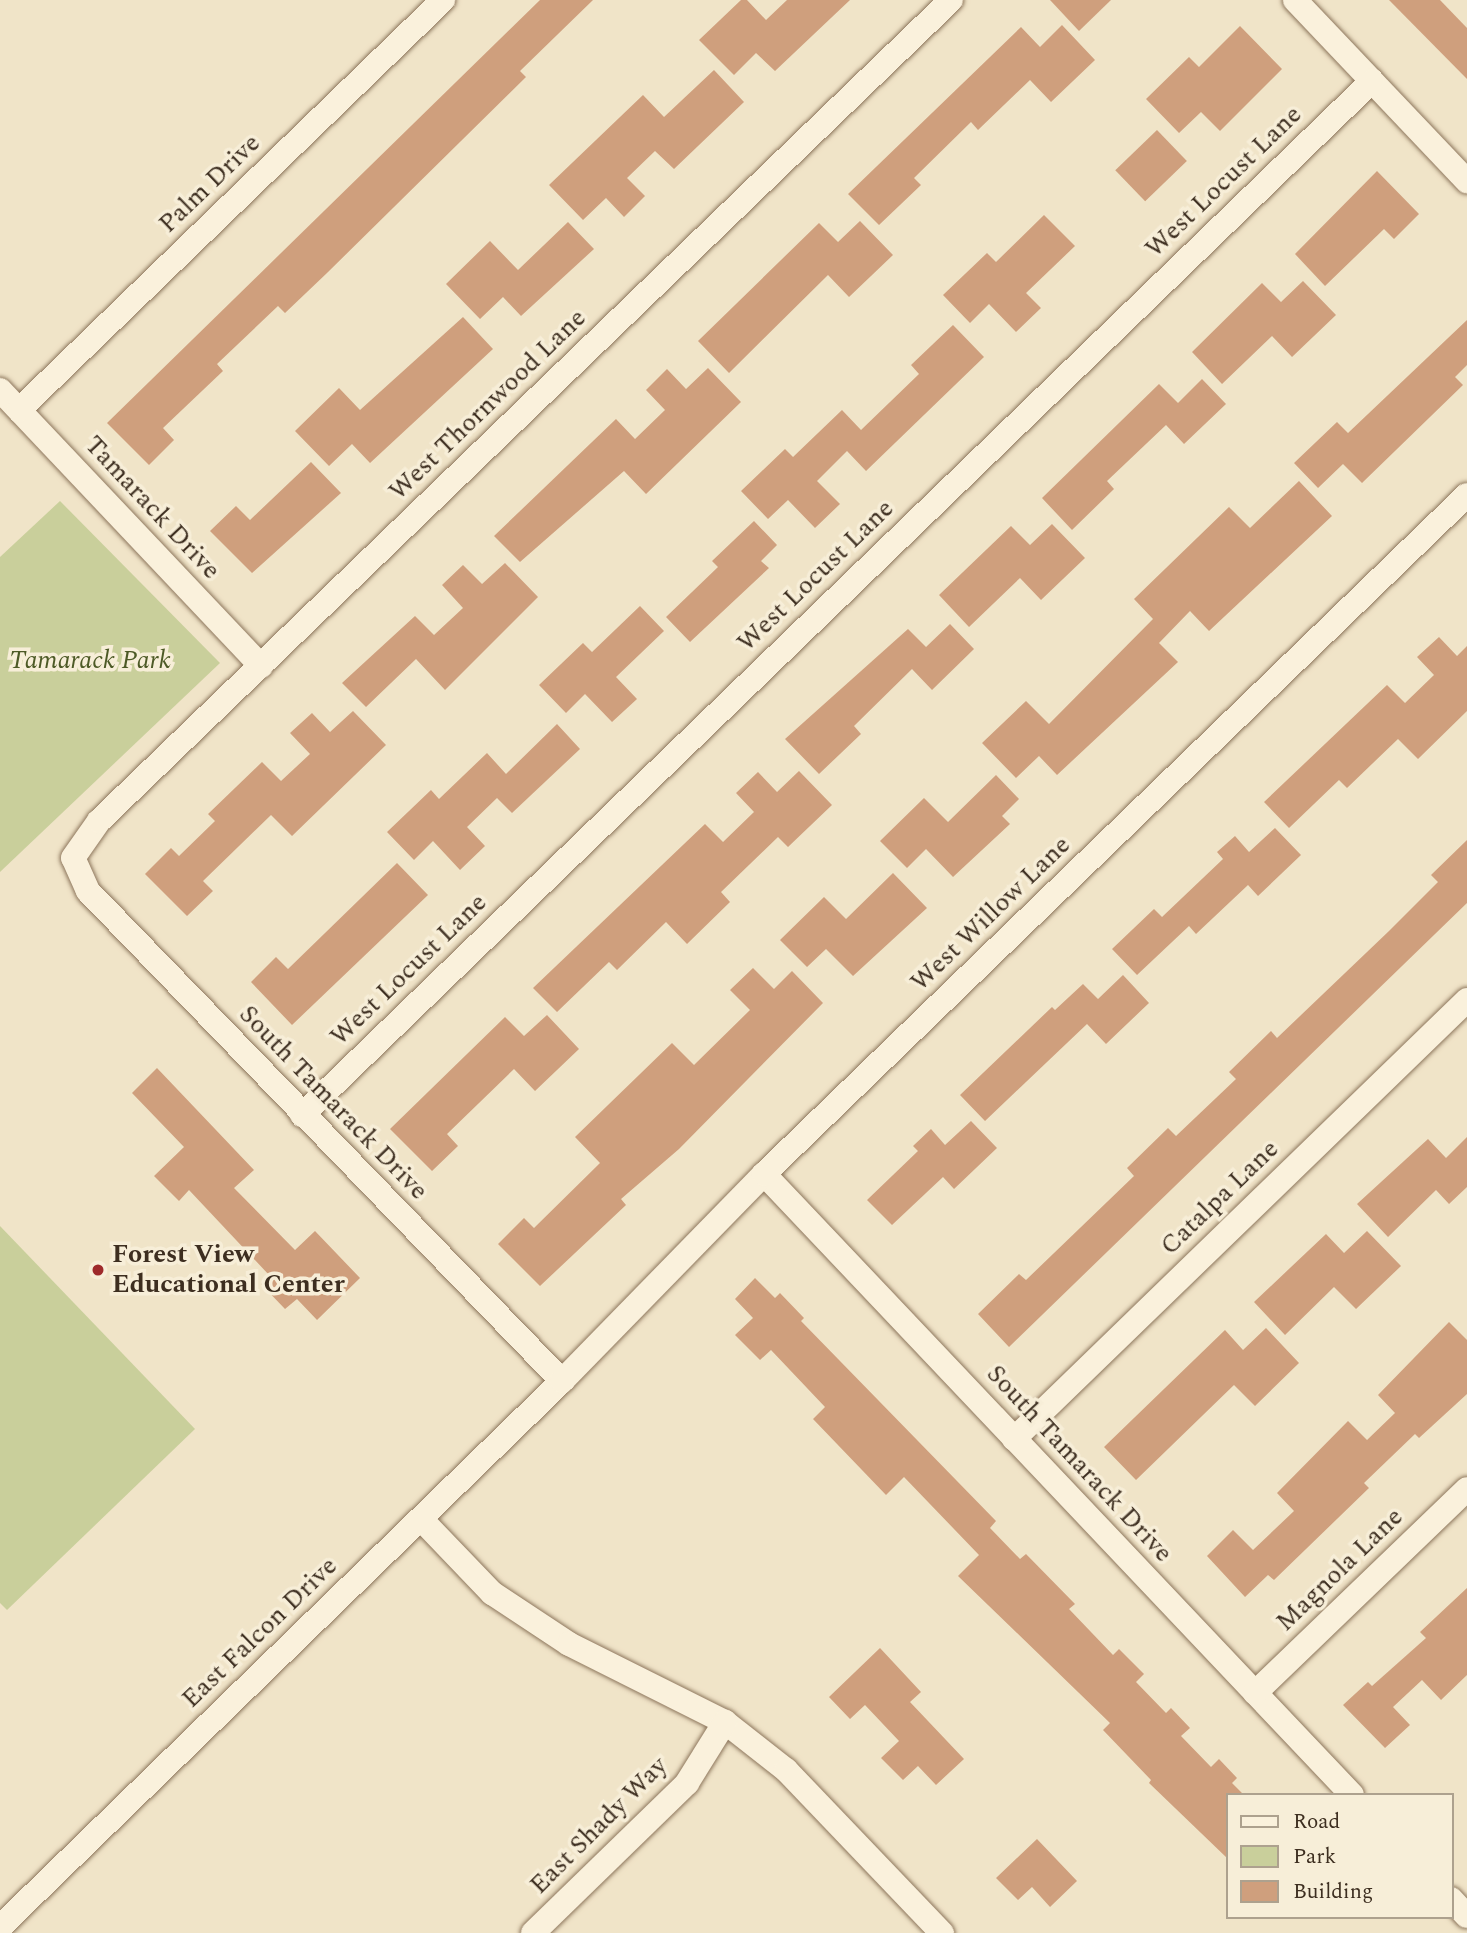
<!DOCTYPE html>
<style>
body{margin:0}
#map{position:relative;width:1467px;height:1933px;overflow:hidden;background:#f0e4c8;font-family:Spectral,serif}
div>[style]{position:absolute}
[style*='--x']{left:calc(var(--x)*1px);top:calc(var(--y)*1px);width:calc(var(--w)*1px);rotate:calc(var(--a)*1deg)}
.green>*{inset:0;background:#c9cf9b}
.building>*{inset:0;background:#cf9f7d;transform-origin:0 0}
.roads{filter:drop-shadow(0 0 2px #8d765c) drop-shadow(0 0 2px #8d765c)}
.street>*{height:24px;margin:-12px;padding:0 12px;transform-origin:12px;border-radius:12px;background:#faf1dc}
.dots>*{width:19px;height:19px;translate:-50% -50%;box-sizing:border-box;border:4px solid #f7eed8;border-radius:50%}
span{translate:-50% -50%;white-space:nowrap;text-align:center;line-height:1.15;-webkit-text-stroke:7px #f7eed8;paint-order:stroke}
.street-label{font-size:26px;color:#3d2e20}
.park-label{font-size:26px;color:#4d5a26;font-style:italic}
.poi-label{font-size:26px;color:#3d2e20;font-weight:700}
.left{translate:0 -50%;text-align:left}
.legend{position:absolute;left:1226px;top:1793px;width:228px;height:126px;box-sizing:border-box;background:#f7eed8;border:2px solid #ada18e;margin:0;padding:9px 12px;list-style:none;font-size:21px;color:#3d2e20}
.legend li{display:flex;align-items:center;gap:14px;height:35px}
.legend b{width:35px;border:2px solid #ada18e}
</style>
<div id="map">
<div class="green">
<i style="clip-path:polygon(60px 501px,220px 663px,0 872px,0 557px)"></i>
<i style="clip-path:polygon(0 1226px,195px 1429px,7px 1610px,0 1603px)"></i>
</div>
<div class="building">
<i style="clip-path:polygon(540px 0,593px 0,520px 71px,526px 77px,327px 273px,285px 313px,278px 306px,217px 364px,223px 371px,163px 428px,174px 440px,149px 465px,107px 423px)"></i>
<i style="clip-path:polygon(741px 0,747px 0,766px 20px,787px 0,850px 0,775px 71px,756px 53px,734px 75px,699px 40px)"></i>
<i style="clip-path:polygon(1050px 0,1111px 0,1079px 31px)"></i>
<i style="clip-path:polygon(1389px 0,1440px 0,1467px 28px,1467px 79px)"></i>
<i style="clip-path:polygon(1062px 25px,1095px 60px,1051px 102px,1030px 80px,978px 130px,971px 122px,914px 178px,921px 185px,879px 225px,848px 194px,1021px 27px,1040px 47px)"></i>
<i style="clip-path:polygon(1240px 26px,1282px 69px,1220px 131px,1201px 112px,1179px 133px,1146px 99px,1189px 57px,1199px 67px)"></i>
<i style="clip-path:polygon(714px 70px,744px 102px,674px 169px,655px 151px,627px 178px,645px 196px,624px 217px,606px 198px,583px 220px,549px 185px,643px 95px,664px 117px)"></i>
<i style="left:1157px;top:130px;width:43px;height:58px;rotate:46deg"></i>
<i style="clip-path:polygon(1377px 171px,1419px 214px,1394px 239px,1384px 229px,1325px 286px,1295px 254px)"></i>
<i style="clip-path:polygon(1044px 215px,1075px 246px,1026px 293px,1041px 308px,1016px 332px,989px 304px,970px 323px,943px 295px,987px 253px,996px 262px)"></i>
<i style="clip-path:polygon(860px 221px,893px 255px,849px 297px,828px 275px,729px 373px,698px 341px,819px 223px,838px 242px)"></i>
<i style="clip-path:polygon(568px 222px,594px 249px,521px 316px,503px 297px,480px 319px,446px 284px,490px 241px,518px 270px)"></i>
<i style="clip-path:polygon(1303px 281px,1336px 315px,1292px 357px,1272px 336px,1222px 384px,1192px 352px,1262px 283px,1281px 302px)"></i>
<i style="clip-path:polygon(463px 317px,493px 349px,370px 463px,352px 444px,329px 466px,295px 431px,339px 388px,360px 410px)"></i>
<i style="clip-path:polygon(1467px 320px,1467px 365px,1455px 377px,1463px 385px,1362px 483px,1343px 464px,1318px 488px,1294px 463px,1337px 422px,1348px 433px)"></i>
<i style="clip-path:polygon(953px 325px,984px 357px,866px 471px,847px 451px,817px 481px,840px 504px,815px 528px,788px 500px,768px 519px,741px 491px,785px 449px,793px 457px,842px 410px,861px 430px,919px 374px,911px 365px)"></i>
<i style="clip-path:polygon(708px 368px,741px 402px,646px 494px,624px 471px,520px 562px,494px 536px,616px 419px,635px 439px,665px 410px,646px 390px,667px 369px,686px 389px)"></i>
<i style="clip-path:polygon(1202px 379px,1226px 404px,1184px 444px,1166px 425px,1107px 481px,1114px 489px,1072px 530px,1042px 498px,1159px 384px,1178px 403px)"></i>
<i style="clip-path:polygon(311px 462px,341px 493px,252px 573px,210px 531px,236px 506px,250px 520px)"></i>
<i style="clip-path:polygon(1299px 481px,1332px 516px,1209px 631px,1190px 611px,1159px 643px,1178px 662px,1057px 775px,1039px 756px,1016px 778px,982px 743px,1026px 701px,1049px 724px,1153px 619px,1134px 599px,1229px 507px,1250px 528px)"></i>
<i style="clip-path:polygon(754px 521px,777px 545px,761px 561px,769px 568px,690px 642px,666px 617px,718px 567px,712px 561px)"></i>
<i style="clip-path:polygon(1052px 524px,1085px 558px,1041px 600px,1020px 578px,969px 627px,939px 595px,1011px 526px,1030px 545px)"></i>
<i style="clip-path:polygon(505px 563px,538px 597px,445px 690px,416px 659px,366px 707px,342px 683px,415px 616px,434px 635px,463px 608px,442px 585px,463px 565px,482px 584px)"></i>
<i style="clip-path:polygon(640px 606px,664px 631px,616px 677px,637px 699px,612px 722px,585px 694px,566px 713px,539px 685px,583px 643px,592px 652px)"></i>
<i style="clip-path:polygon(950px 624px,974px 649px,932px 690px,912px 669px,854px 726px,861px 734px,819px 774px,785px 739px,908px 629px,926px 647px)"></i>
<i style="clip-path:polygon(1439px 637px,1457px 656px,1467px 646px,1467px 711px,1418px 759px,1398px 739px,1347px 788px,1339px 780px,1289px 828px,1264px 802px,1387px 685px,1405px 703px,1434px 675px,1417px 657px)"></i>
<i style="clip-path:polygon(353px 711px,386px 745px,292px 836px,271px 815px,203px 881px,213px 891px,187px 916px,145px 874px,171px 848px,179px 856px,215px 821px,208px 814px,262px 762px,281px 781px,310px 754px,290px 733px,312px 713px,330px 732px)"></i>
<i style="clip-path:polygon(557px 724px,580px 749px,512px 813px,497px 798px,467px 827px,485px 846px,460px 870px,433px 841px,414px 860px,387px 832px,431px 790px,439px 799px,487px 753px,506px 774px)"></i>
<i style="clip-path:polygon(799px 771px,832px 805px,788px 847px,778px 837px,721px 892px,730px 902px,687px 944px,666px 922px,617px 970px,609px 962px,557px 1012px,533px 988px,705px 824px,723px 842px,754px 812px,736px 793px,758px 772px,777px 792px)"></i>
<i style="clip-path:polygon(996px 775px,1019px 799px,1002px 816px,1010px 824px,953px 877px,926px 849px,907px 868px,880px 841px,924px 798px,948px 822px)"></i>
<i style="clip-path:polygon(1275px 828px,1301px 855px,1258px 896px,1248px 885px,1196px 934px,1189px 926px,1137px 975px,1112px 949px,1154px 909px,1162px 917px,1223px 859px,1217px 852px,1235px 836px,1249px 852px)"></i>
<i style="clip-path:polygon(1467px 840px,1467px 903px,1009px 1347px,978px 1314px,1019px 1274px,1026px 1280px,1134px 1176px,1127px 1168px,1168px 1128px,1176px 1136px,1236px 1079px,1229px 1072px,1271px 1031px,1277px 1038px,1389px 931px,1438px 882px,1431px 875px)"></i>
<i style="clip-path:polygon(397px 863px,428px 895px,292px 1025px,251px 982px,276px 957px,288px 969px)"></i>
<i style="clip-path:polygon(893px 873px,927px 908px,853px 976px,826px 949px,807px 967px,780px 940px,824px 897px,846px 919px)"></i>
<i style="clip-path:polygon(753px 968px,774px 989px,792px 971px,823px 1003px,679px 1149px,621px 1199px,626px 1205px,540px 1286px,498px 1244px,524px 1218px,534px 1228px,600px 1163px,575px 1137px,672px 1043px,694px 1065px,750px 1010px,730px 990px)"></i>
<i style="clip-path:polygon(1123px 975px,1149px 1003px,1106px 1044px,1087px 1024px,985px 1121px,960px 1095px,1052px 1007px,1055px 1010px,1083px 984px,1098px 999px)"></i>
<i style="clip-path:polygon(547px 1015px,579px 1049px,535px 1091px,514px 1069px,447px 1134px,458px 1146px,432px 1171px,390px 1129px,505px 1017px,524px 1036px)"></i>
<i style="clip-path:polygon(157px 1068px,254px 1170px,234px 1188px,295px 1250px,315px 1231px,360px 1278px,317px 1320px,297px 1299px,285px 1309px,261px 1284px,270px 1276px,189px 1190px,179px 1201px,154px 1176px,184px 1147px,132px 1093px)"></i>
<i style="clip-path:polygon(971px 1121px,997px 1148px,954px 1189px,943px 1177px,892px 1225px,867px 1200px,918px 1151px,913px 1146px,931px 1129px,945px 1145px)"></i>
<i style="clip-path:polygon(1467px 1137px,1467px 1187px,1449px 1204px,1436px 1190px,1388px 1237px,1357px 1204px,1428px 1139px,1446px 1158px)"></i>
<i style="clip-path:polygon(1367px 1231px,1401px 1266px,1356px 1309px,1334px 1287px,1285px 1335px,1254px 1302px,1326px 1234px,1344px 1253px)"></i>
<i style="clip-path:polygon(755px 1278px,775px 1298px,780px 1293px,804px 1318px,801px 1321px,996px 1521px,990px 1528px,1020px 1559px,1026px 1554px,1075px 1604px,1069px 1609px,1113px 1655px,1119px 1649px,1144px 1674px,1136px 1682px,1166px 1713px,1171px 1708px,1190px 1728px,1181px 1736px,1211px 1767px,1219px 1759px,1237px 1778px,1232px 1783px,1244px 1795px,1227px 1795px,1227px 1858px,1149px 1783px,1151px 1780px,1103px 1730px,1110px 1723px,958px 1576px,979px 1555px,904px 1477px,886px 1495px,813px 1419px,825px 1407px,771px 1350px,760px 1360px,735px 1335px,753px 1318px,735px 1299px)"></i>
<i style="clip-path:polygon(1449px 1322px,1467px 1340px,1467px 1394px,1419px 1438px,1415px 1434px,1364px 1483px,1369px 1488px,1274px 1580px,1268px 1575px,1245px 1597px,1207px 1556px,1233px 1530px,1253px 1550px,1294px 1511px,1277px 1493px,1348px 1421px,1367px 1440px,1395px 1413px,1378px 1395px)"></i>
<i style="clip-path:polygon(1266px 1328px,1299px 1363px,1255px 1406px,1234px 1385px,1136px 1480px,1104px 1447px,1225px 1330px,1243px 1350px)"></i>
<i style="clip-path:polygon(1467px 1588px,1467px 1675px,1441px 1700px,1422px 1680px,1393px 1707px,1410px 1725px,1385px 1748px,1343px 1705px,1368px 1682px,1372px 1686px,1426px 1638px,1420px 1632px)"></i>
<i style="clip-path:polygon(880px 1648px,921px 1692px,910px 1702px,964px 1759px,936px 1785px,918px 1766px,903px 1780px,881px 1758px,899px 1741px,865px 1705px,850px 1719px,829px 1697px)"></i>
<i style="clip-path:polygon(1037px 1839px,1077px 1881px,1050px 1907px,1032px 1887px,1018px 1900px,996px 1878px)"></i>
</div>
<div class="roads">
<div class="street">
<i style="--x:1295;--y:0;--w:250;--a:46.5"></i>
<i style="--x:0;--y:390;--w:380;--a:46.6"></i>
<i style="--x:19;--y:410;--w:590;--a:-44.04"></i>
<i style="--x:302;--y:1115;--w:1488;--a:-44.02"></i>
<i style="--x:764;--y:1174;--w:855;--a:46.56"></i>
<i style="--x:562;--y:1381;--w:682;--a:-134.05"></i>
<i style="--x:88;--y:891;--w:36;--a:-114"></i>
<i style="--x:73;--y:858;--w:45;--a:-54.9"></i>
<i style="--x:99;--y:821;--w:1183;--a:-43.94"></i>
<i style="--x:1014;--y:1439;--w:631;--a:-44.1"></i>
<i style="--x:421;--y:1519;--w:103;--a:46.2"></i>
<i style="--x:492;--y:1593;--w:92;--a:33.5"></i>
<i style="--x:569;--y:1644;--w:174;--a:26.6"></i>
<i style="--x:725;--y:1722;--w:78;--a:38.2"></i>
<i style="--x:786;--y:1770;--w:226;--a:46.3"></i>
<i style="--x:1255;--y:1693;--w:294;--a:-43.9"></i>
<i style="--x:1451;--y:1899;--w:23;--a:47"></i>
<i style="--x:0;--y:1927;--w:784;--a:-44.17"></i>
<i style="--x:562;--y:1381;--w:289;--a:-45.7"></i>
<i style="--x:764;--y:1174;--w:977;--a:-44.01"></i>
<i style="--x:533;--y:1933;--w:215;--a:-44.2"></i>
<i style="--x:687;--y:1783;--w:72;--a:-58.1"></i>
</div>
</div>
<div class="dots">
<i style="left:98px;top:1270px;background:#9e2a2b"></i>
</div>
<div class="street-label">
<span style="left:1224px;top:182px;rotate:-44deg">West Locust Lane</span>
<span style="left:210px;top:184px;rotate:-44deg">Palm Drive</span>
<span style="left:488px;top:405px;rotate:-44deg">West Thornwood Lane</span>
<span style="left:152px;top:508px;rotate:47deg">Tamarack Drive</span>
<span style="left:816px;top:576px;rotate:-44deg">West Locust Lane</span>
<span style="left:991px;top:914px;rotate:-44deg">West Willow Lane</span>
<span style="left:409px;top:970px;rotate:-44deg">West Locust Lane</span>
<span style="left:333px;top:1103px;rotate:46deg">South Tamarack Drive</span>
<span style="left:1220px;top:1198px;rotate:-44deg">Catalpa Lane</span>
<span style="left:1079px;top:1464px;rotate:47deg">South Tamarack Drive</span>
<span style="left:1340px;top:1570px;rotate:-44deg">Magnola Lane</span>
<span style="left:260px;top:1633px;rotate:-44deg">East Falcon Drive</span>
<span style="left:599px;top:1826px;rotate:-45deg">East Shady Way</span>
</div>
<div class="park-label">
<span style="left:90px;top:661px">Tamarack Park</span>
</div>
<div class="poi-label">
<span class="left" style="left:112px;top:1270px">Forest View<br>Educational Center</span>
</div>
<ul class="legend">
<li><b style="height:9px;background:#faf1dc"></b>Road</li>
<li><b style="height:19px;background:#c9cf9b"></b>Park</li>
<li><b style="height:19px;background:#cf9f7d"></b>Building</li>
</ul>
</div>
